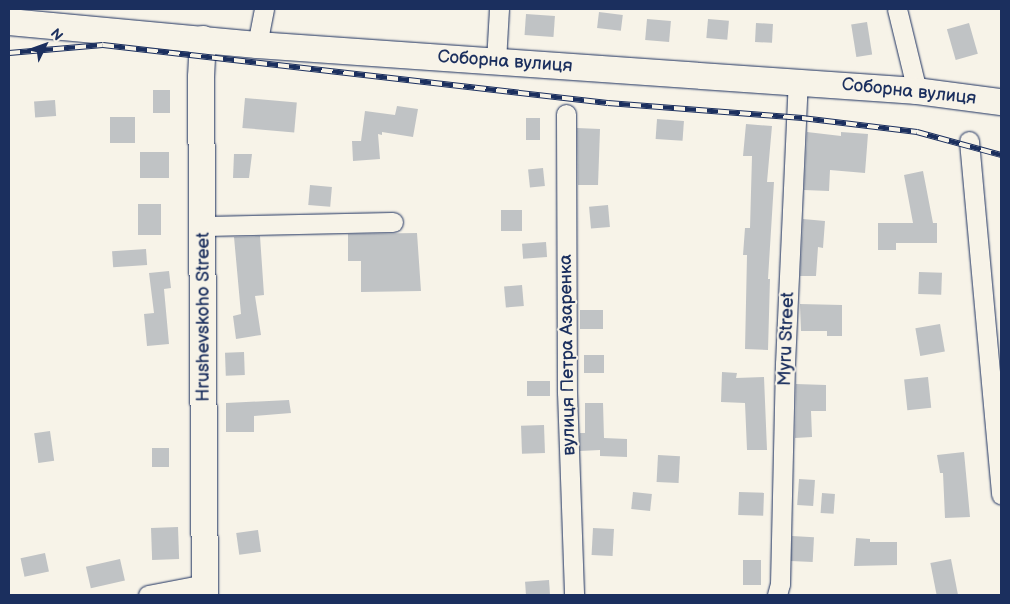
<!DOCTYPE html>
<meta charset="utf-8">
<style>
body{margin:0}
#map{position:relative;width:1010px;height:604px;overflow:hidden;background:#f7f3e8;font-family:"Balsamiq Sans",sans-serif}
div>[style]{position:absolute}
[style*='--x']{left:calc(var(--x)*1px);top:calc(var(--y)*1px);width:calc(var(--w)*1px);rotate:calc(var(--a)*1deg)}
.building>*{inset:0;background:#c0c3c5;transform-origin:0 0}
.roads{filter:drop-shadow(0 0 1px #1b2f5e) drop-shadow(0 0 1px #1b2f5e)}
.street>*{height:19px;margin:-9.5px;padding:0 9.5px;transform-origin:9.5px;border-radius:9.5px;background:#f7f3e8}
.secondary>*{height:26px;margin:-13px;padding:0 13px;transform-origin:13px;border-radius:13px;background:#f7f3e8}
.rail>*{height:5.5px;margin-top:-2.75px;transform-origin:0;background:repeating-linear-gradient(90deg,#f7f3e8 0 11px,#1b2f5e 0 22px);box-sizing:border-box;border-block:1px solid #1b2f5e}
span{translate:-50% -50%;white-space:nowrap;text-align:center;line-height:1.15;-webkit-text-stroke:4px #f7f3e8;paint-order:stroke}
.street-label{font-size:18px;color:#1b2f5e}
.frame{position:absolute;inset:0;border:10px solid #1b2f5e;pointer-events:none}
.north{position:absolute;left:20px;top:20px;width:50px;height:50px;-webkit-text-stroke:4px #f7f3e8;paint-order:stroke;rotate:48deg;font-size:14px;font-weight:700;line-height:20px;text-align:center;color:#1b2f5e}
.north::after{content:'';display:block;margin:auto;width:18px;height:22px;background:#1b2f5e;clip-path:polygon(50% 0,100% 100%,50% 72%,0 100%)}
</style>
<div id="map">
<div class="building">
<i style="left:599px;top:12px;width:24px;height:16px;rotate:7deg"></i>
<i style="left:526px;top:14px;width:29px;height:21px;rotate:4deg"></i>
<i style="left:647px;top:19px;width:24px;height:21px;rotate:5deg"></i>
<i style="left:708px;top:19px;width:21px;height:19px;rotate:5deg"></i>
<i style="left:867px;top:22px;width:33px;height:16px;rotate:81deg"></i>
<i style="left:756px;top:23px;width:17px;height:19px;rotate:3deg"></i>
<i style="left:969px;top:23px;width:32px;height:23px;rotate:74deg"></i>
<i style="left:153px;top:90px;width:17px;height:23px"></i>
<i style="left:245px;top:98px;width:52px;height:30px;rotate:5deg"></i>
<i style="left:55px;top:100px;width:16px;height:21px;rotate:86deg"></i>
<i style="clip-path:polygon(397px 106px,418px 109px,413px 137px,382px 132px,382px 135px,378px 134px,380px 159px,353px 161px,352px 141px,361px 141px,365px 111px,395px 115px)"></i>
<i style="left:110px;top:117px;width:25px;height:26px"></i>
<i style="left:526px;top:118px;width:14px;height:22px"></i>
<i style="left:657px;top:119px;width:27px;height:20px;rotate:4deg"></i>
<i style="clip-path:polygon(746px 124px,772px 126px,767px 182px,774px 182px,768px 279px,770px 279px,768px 350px,745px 349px,747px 255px,743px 255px,745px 228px,750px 228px,752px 156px,743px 156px)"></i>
<i style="clip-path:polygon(577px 128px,600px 129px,598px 185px,578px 185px)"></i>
<i style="clip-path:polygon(807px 132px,841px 136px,841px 132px,868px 134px,865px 173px,830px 170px,829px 191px,804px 190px)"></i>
<i style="left:140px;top:152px;width:29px;height:26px"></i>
<i style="clip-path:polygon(234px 154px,252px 154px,249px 178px,233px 178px)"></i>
<i style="left:543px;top:168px;width:18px;height:15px;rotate:84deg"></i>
<i style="clip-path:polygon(923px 171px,933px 223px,937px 223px,937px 243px,896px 243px,896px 250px,878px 250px,878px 223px,913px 223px,904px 175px)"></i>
<i style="left:310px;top:185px;width:22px;height:20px;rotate:5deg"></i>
<i style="left:138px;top:204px;width:23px;height:31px"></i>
<i style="left:608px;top:205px;width:22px;height:19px;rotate:85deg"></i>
<i style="left:501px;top:210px;width:21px;height:21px"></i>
<i style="clip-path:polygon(803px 219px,825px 221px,823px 248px,818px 247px,816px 276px,800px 276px)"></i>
<i style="clip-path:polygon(417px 233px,421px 291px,361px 292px,361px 261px,348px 261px,348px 234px)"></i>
<i style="clip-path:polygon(260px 236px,264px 295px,255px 296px,261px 335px,236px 339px,233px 316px,241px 314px,234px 237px)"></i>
<i style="left:546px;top:242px;width:15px;height:24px;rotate:86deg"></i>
<i style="left:146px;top:249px;width:16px;height:34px;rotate:86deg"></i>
<i style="clip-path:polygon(169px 271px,171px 288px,164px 289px,169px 344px,147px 346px,144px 314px,154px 313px,149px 273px)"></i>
<i style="left:919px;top:272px;width:23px;height:22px;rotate:2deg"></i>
<i style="left:522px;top:285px;width:21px;height:18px;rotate:85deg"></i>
<i style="clip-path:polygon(800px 304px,842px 305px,842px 336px,827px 336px,827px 331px,801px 331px)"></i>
<i style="left:580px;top:310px;width:23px;height:19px"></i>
<i style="left:940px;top:324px;width:28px;height:25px;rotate:80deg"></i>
<i style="left:244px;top:352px;width:23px;height:19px;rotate:88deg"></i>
<i style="left:584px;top:355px;width:20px;height:18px"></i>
<i style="clip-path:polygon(722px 372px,737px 373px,736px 378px,764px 377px,767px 450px,747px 450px,745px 403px,721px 402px)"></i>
<i style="left:928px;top:377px;width:31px;height:24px;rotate:84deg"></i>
<i style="left:550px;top:381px;width:15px;height:23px;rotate:90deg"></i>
<i style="clip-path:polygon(796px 384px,826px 385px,826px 411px,811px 411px,812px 437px,795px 438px)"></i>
<i style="clip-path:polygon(289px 400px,291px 413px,254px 416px,254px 432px,226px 432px,226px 403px)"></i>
<i style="clip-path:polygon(585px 403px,603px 403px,604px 438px,627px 439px,627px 457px,600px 456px,600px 450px,580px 451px,580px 433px,585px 433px)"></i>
<i style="left:544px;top:425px;width:28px;height:23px;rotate:88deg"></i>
<i style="left:50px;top:431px;width:30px;height:16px;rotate:82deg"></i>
<i style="left:152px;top:448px;width:17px;height:19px"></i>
<i style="clip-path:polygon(964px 452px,970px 517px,945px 518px,943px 473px,940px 473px,937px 455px)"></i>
<i style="left:658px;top:455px;width:22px;height:27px;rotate:3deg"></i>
<i style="left:799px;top:479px;width:16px;height:26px;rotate:4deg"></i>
<i style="left:633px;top:492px;width:19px;height:17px;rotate:6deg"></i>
<i style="left:739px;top:492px;width:25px;height:23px;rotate:2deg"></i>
<i style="left:822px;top:493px;width:13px;height:20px;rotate:4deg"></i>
<i style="left:178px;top:527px;width:32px;height:27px;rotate:88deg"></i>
<i style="left:593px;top:528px;width:21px;height:27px;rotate:3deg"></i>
<i style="left:258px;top:530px;width:22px;height:22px;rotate:82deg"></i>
<i style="left:792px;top:536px;width:22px;height:25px;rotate:3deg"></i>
<i style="clip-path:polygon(856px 538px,870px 539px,870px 542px,897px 542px,897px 565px,854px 566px)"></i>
<i style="left:45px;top:553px;width:19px;height:25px;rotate:78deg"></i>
<i style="left:120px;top:559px;width:22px;height:35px;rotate:77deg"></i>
<i style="left:951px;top:559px;width:37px;height:21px;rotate:79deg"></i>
<i style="left:743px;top:560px;width:18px;height:25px"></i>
<i style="left:549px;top:580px;width:15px;height:24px;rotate:86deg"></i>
</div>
<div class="roads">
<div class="street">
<i style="--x:897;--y:9;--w:84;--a:76.3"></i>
<i style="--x:257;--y:45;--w:37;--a:-79"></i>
<i style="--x:496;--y:61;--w:52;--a:-86.7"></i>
<i style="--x:566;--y:114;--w:278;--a:89.8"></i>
<i style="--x:567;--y:392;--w:203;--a:88"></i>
<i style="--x:969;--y:141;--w:355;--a:84.8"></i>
<i style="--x:204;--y:226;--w:189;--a:-1.2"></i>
<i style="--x:148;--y:595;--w:58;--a:-10.9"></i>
<i style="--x:777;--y:595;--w:11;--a:-75"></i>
<i style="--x:780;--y:584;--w:220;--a:-88.7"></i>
<i style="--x:785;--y:364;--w:282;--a:-87.4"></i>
</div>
<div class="secondary">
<i style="--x:9;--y:22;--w:249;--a:5.3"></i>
<i style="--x:257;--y:45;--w:662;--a:3.99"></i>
<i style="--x:917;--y:91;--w:85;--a:7.5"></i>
<i style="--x:203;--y:39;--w:38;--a:93"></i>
<i style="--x:201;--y:77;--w:518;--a:89.56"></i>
</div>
</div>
<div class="rail">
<i style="--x:9;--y:53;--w:94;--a:-4.9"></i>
<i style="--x:103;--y:45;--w:508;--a:6.55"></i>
<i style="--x:608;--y:103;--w:195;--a:4.4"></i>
<i style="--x:802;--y:118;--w:116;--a:6.9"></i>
<i style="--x:917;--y:132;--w:87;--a:15.3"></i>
</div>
<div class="street-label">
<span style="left:505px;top:62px;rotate:4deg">Соборна вулиця</span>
<span style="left:909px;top:92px;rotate:6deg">Соборна вулиця</span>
<span style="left:204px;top:317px;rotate:-90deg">Hrushevskoho Street</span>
<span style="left:787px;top:339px;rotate:-88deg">Myru Street</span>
<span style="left:568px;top:355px;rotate:-91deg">вулиця Петра Азаренка</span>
</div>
<div class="frame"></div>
<div class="north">N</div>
</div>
